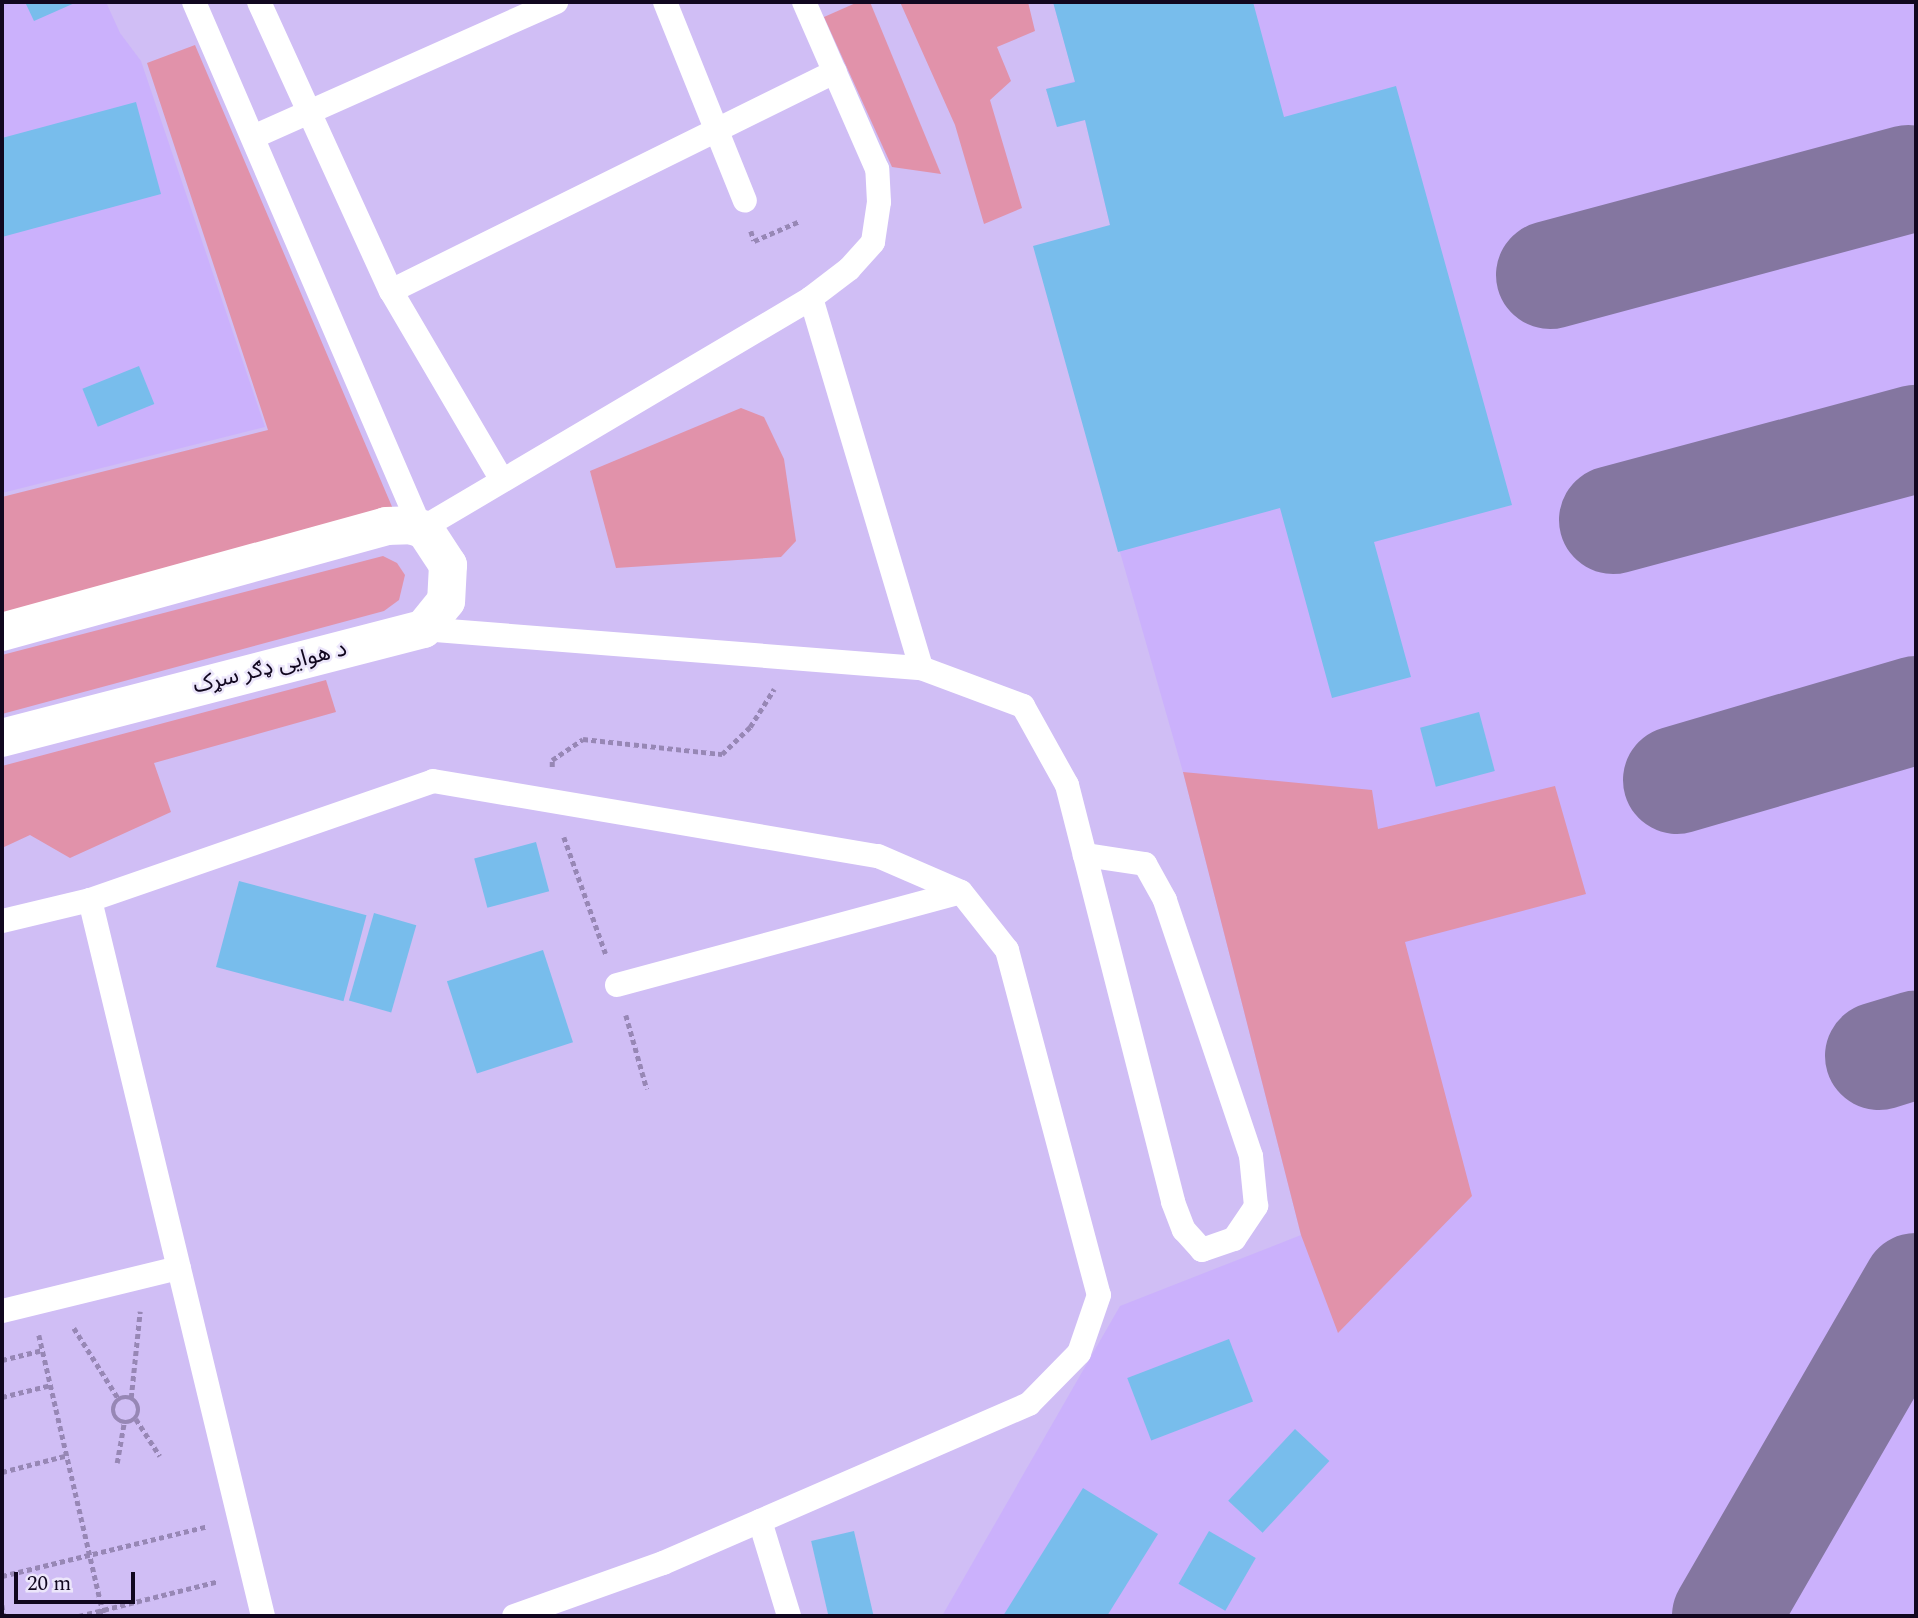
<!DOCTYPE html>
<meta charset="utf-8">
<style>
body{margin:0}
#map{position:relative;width:1918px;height:1618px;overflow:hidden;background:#d0bef5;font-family:Spectral,"Noto Sans Arabic",serif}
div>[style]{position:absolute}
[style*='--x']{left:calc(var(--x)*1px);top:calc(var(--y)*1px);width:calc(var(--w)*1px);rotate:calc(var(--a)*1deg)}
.built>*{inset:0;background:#cbb1fc}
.green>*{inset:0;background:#e192aa}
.taxiway>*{height:108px;margin:-54px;padding:0 54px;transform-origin:54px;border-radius:54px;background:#8476a0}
.building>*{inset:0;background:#78bdec;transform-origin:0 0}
.path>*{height:4.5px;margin-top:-2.25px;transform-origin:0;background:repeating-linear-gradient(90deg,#9787b5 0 5px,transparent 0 8.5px)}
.path>.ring{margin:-2.25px;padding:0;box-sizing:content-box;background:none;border:4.5px solid #9787b5;border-radius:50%}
.lane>*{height:24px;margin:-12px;padding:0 12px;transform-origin:12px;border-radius:12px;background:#fff}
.secondary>*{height:38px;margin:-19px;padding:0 19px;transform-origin:19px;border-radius:19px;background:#fff}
span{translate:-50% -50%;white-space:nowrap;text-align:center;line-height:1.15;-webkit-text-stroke:5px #ece6fb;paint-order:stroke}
.street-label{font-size:23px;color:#11071f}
.frame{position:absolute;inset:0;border:4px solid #11071f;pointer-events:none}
.scale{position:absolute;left:14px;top:1572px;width:121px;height:32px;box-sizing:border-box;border:4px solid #11071f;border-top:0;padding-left:9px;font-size:21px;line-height:24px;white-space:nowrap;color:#11071f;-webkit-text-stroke:5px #ece6fb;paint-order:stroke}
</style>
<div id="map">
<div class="built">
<i style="clip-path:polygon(2px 2px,106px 2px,120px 33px,141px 61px,265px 427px,2px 493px)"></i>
<i style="clip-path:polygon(1053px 2px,1916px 2px,1916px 1616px,942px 1616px,1120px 1306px,1301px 1235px,1183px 772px,1073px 388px,1110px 225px,1085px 120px,1057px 127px,1046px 89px,1075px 81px)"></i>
</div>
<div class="green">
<i style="clip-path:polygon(858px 2px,870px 2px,941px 174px,892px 167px,824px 17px)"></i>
<i style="clip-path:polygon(900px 2px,1028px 2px,1035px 31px,997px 47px,1011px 81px,990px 100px,1022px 208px,984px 224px,955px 125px)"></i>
<i style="clip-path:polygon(195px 45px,393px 509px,2px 620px,2px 497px,268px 430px,147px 63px)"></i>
<i style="clip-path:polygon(741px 408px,764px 417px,784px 459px,796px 541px,781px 557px,616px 568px,590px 471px)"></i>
<i style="clip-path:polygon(383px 556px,397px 563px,405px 575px,399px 600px,384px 611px,2px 714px,2px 655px)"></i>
<i style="clip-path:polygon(326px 680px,336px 712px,154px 763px,171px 812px,70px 858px,30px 835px,2px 848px,2px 766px)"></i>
<i style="clip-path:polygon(1183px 772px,1372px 790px,1378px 829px,1555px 786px,1586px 894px,1405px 942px,1472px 1196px,1338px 1333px,1301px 1235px)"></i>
</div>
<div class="taxiway">
<i style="--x:1550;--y:275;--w:371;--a:-15"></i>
<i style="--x:1613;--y:520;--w:314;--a:-15"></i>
<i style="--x:1677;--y:780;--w:249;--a:-16.3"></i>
<i style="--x:1879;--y:1056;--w:39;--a:-17"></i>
<i style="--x:1726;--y:1616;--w:380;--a:-60"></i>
</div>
<div class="building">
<i style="clip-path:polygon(25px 2px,77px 2px,34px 21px)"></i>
<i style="clip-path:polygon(1053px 2px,1253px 2px,1284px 117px,1396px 86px,1512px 505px,1374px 542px,1411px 677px,1332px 698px,1280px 508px,1118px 552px,1033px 246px,1110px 225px,1085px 120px,1057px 127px,1046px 89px,1075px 82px)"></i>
<i style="clip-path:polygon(136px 102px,161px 194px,2px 237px,2px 138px)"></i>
<i style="left:139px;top:366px;width:41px;height:61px;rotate:68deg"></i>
<i style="left:1479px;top:712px;width:61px;height:61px;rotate:75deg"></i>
<i style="left:536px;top:842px;width:51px;height:64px;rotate:75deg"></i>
<i style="left:239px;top:881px;width:132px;height:89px;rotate:15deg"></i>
<i style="left:374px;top:913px;width:44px;height:91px;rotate:16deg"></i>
<i style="left:543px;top:950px;width:97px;height:101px;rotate:72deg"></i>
<i style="left:1229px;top:1339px;width:67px;height:109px;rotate:69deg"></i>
<i style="left:1295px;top:1429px;width:47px;height:98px;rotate:43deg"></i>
<i style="clip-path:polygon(1083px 1488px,1158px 1534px,1107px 1616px,1003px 1616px)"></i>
<i style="left:854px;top:1531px;width:87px;height:44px;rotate:77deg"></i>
<i style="left:1209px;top:1531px;width:54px;height:61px;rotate:30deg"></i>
</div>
<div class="path">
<i style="--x:751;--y:231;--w:10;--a:73"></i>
<i style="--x:754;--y:241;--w:50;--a:-23.5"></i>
<i style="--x:552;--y:767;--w:7;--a:-90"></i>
<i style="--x:552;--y:760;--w:37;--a:-34"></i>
<i style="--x:583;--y:739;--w:140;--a:6.2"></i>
<i style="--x:722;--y:754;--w:39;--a:-44"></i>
<i style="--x:750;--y:727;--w:45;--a:-57.7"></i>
<i style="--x:564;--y:837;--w:124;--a:70.3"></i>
<i style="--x:626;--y:1015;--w:77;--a:74.2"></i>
<i style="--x:74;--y:1328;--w:83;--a:57.8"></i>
<i style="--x:39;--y:1335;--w:288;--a:77"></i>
<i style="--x:2;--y:1360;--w:42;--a:-13.7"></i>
<i class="ring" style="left:113px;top:1397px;width:21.5px;height:21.5px"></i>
<i style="--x:2;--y:1397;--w:50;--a:-13.8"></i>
<i style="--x:131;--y:1398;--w:87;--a:-84.1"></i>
<i style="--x:136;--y:1419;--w:44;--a:57"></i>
<i style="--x:117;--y:1463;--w:41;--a:-80.1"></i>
<i style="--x:2;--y:1472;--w:68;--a:-14.4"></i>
<i style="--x:2;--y:1576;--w:212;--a:-13.6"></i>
<i style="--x:2;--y:1605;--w:11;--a:80"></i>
<i style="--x:79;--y:1616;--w:144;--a:-14"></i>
</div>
<div class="lane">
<i style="--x:194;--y:2;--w:574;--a:66.7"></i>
<i style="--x:421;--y:529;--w:453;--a:-30.6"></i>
<i style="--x:811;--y:298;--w:48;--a:-37.3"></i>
<i style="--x:849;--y:269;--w:36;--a:-48"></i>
<i style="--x:873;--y:242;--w:40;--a:-81.5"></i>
<i style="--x:879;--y:202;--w:33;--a:-93"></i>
<i style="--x:877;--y:169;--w:182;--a:-113.6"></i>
<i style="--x:259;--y:2;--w:318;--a:65.5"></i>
<i style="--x:391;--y:291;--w:219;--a:59.6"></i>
<i style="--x:665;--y:2;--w:214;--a:68.1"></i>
<i style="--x:253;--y:137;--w:332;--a:-24"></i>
<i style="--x:391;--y:291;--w:495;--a:-26.3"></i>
<i style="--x:811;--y:298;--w:386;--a:73.4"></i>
<i style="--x:423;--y:629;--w:500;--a:4.5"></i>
<i style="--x:921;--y:668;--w:109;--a:20.4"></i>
<i style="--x:1023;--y:706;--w:90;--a:60.9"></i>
<i style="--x:1067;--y:785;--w:430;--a:75.7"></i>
<i style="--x:1173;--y:1202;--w:30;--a:69"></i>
<i style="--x:1184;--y:1230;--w:27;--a:48"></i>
<i style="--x:1202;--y:1250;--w:34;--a:-19"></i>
<i style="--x:1234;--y:1239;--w:40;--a:-56"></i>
<i style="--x:1256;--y:1206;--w:50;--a:-95.7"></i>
<i style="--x:1251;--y:1156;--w:270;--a:-108.6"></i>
<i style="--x:1165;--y:900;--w:41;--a:-119.1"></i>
<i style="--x:1145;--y:864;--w:61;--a:-171.5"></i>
<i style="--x:90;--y:900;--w:363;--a:-19.1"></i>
<i style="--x:433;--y:781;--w:451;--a:9.6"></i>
<i style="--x:878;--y:856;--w:90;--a:23.4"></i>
<i style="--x:961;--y:892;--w:74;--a:51.6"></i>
<i style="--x:1007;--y:950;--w:357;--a:75.1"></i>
<i style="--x:1099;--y:1295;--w:61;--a:109"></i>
<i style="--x:1079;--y:1353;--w:71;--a:134.4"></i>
<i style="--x:1029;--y:1404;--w:399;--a:156.5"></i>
<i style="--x:663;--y:1563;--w:158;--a:160.4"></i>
<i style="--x:2;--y:921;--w:90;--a:-13.4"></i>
<i style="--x:90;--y:900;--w:737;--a:76.42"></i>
<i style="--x:617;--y:985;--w:356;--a:-15.1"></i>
<i style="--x:2;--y:1311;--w:182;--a:-13.7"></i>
<i style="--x:760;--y:1521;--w:99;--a:73"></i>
</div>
<div class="secondary">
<i style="--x:2;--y:632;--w:398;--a:-15.4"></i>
<i style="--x:386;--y:526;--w:24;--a:-2"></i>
<i style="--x:410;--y:525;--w:16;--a:18"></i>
<i style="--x:425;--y:530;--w:42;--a:56.7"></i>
<i style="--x:448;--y:565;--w:36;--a:93"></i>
<i style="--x:446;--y:601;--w:36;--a:129"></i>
<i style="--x:423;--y:629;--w:435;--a:165.5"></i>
</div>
<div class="street-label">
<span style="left:270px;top:668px;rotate:-14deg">د هوایی ډګر سړک</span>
</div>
<div class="frame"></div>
<div class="scale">20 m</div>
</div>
